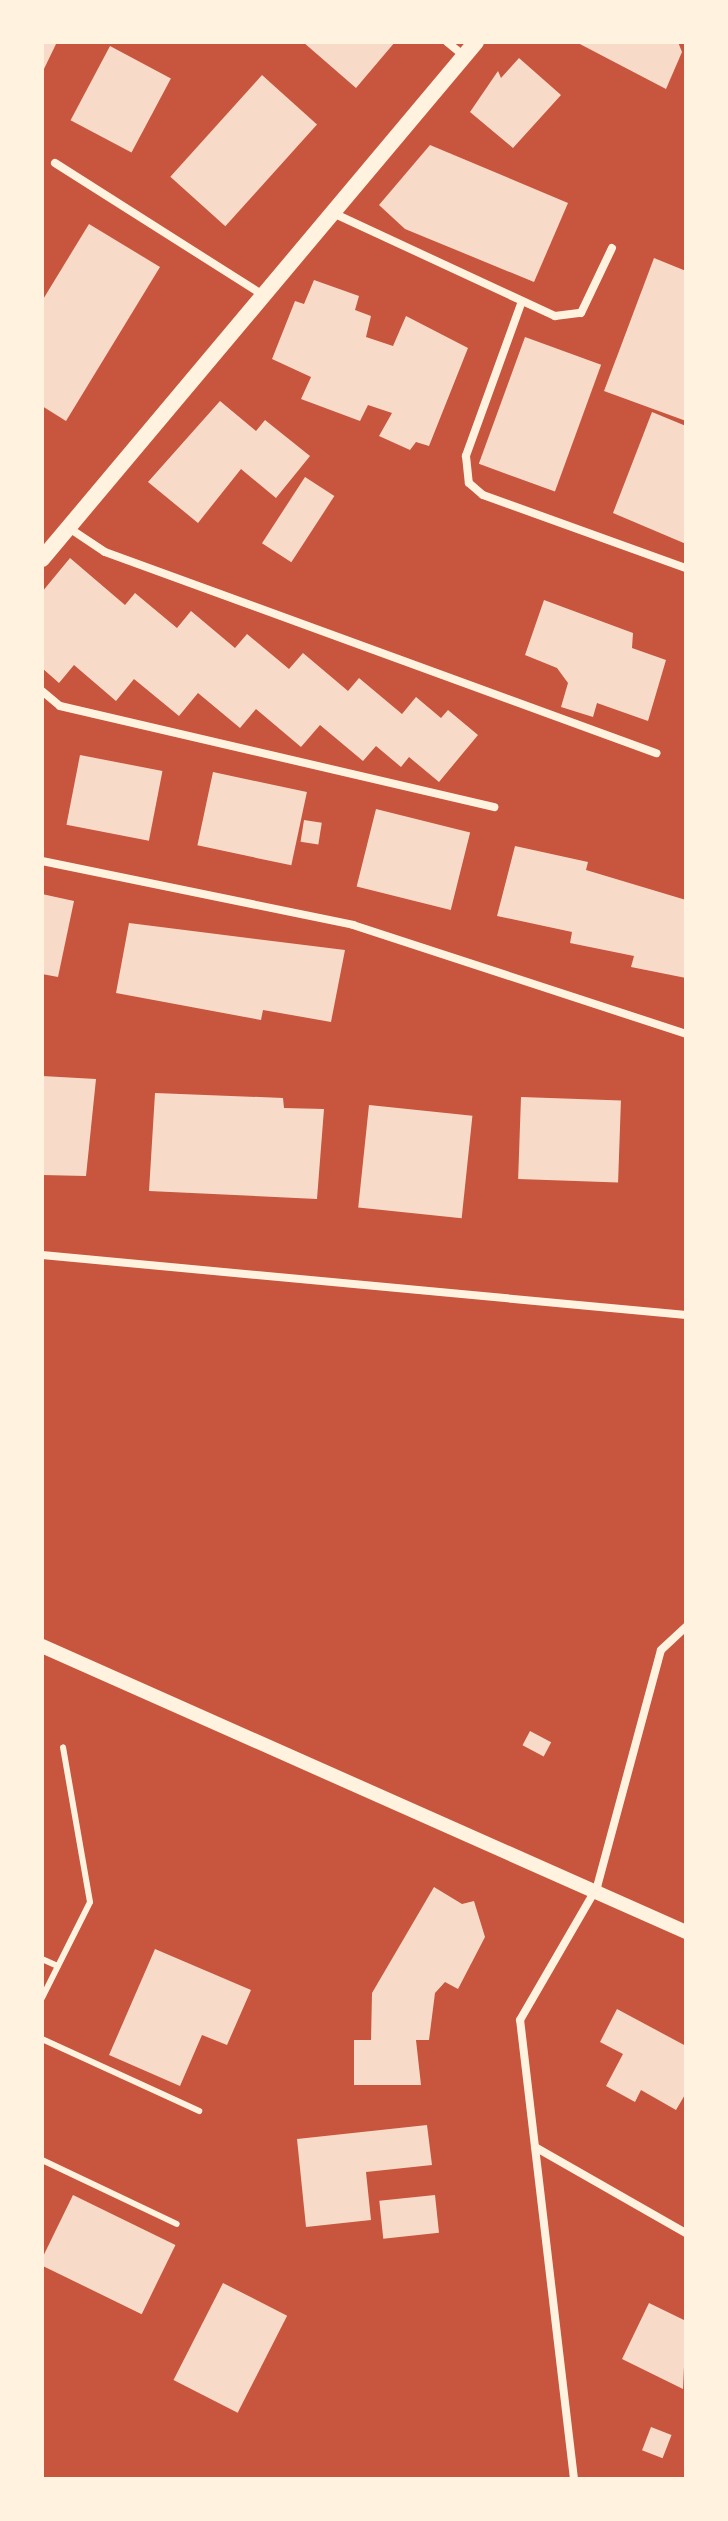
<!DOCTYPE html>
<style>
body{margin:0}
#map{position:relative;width:728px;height:2521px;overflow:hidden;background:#c8553d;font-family:"Source Serif 4",serif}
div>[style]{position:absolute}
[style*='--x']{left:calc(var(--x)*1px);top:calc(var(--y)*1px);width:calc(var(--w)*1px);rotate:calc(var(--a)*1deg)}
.building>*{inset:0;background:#f7dbc8;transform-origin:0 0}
.service>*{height:6px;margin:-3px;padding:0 3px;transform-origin:3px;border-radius:3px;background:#fff3e0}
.minor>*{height:8px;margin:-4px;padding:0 4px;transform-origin:4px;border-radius:4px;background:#fff3e0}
.tertiary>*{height:14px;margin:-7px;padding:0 7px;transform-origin:7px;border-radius:7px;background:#fff3e0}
.secondary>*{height:16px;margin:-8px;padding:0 8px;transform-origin:8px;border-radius:8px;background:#fff3e0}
span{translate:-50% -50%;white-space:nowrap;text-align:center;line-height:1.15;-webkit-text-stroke:6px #fff3e0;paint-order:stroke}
.frame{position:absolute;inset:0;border:44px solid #fff3e0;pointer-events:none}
</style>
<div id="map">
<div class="building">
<i style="clip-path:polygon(42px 42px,57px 42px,42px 73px)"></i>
<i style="clip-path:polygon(303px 42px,395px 42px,356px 88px)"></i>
<i style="clip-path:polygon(576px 42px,678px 42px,682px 52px,666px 89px)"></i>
<i style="left:110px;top:46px;width:69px;height:84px;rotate:28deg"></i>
<i style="clip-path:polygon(519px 58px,561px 95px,513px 148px,470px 112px,498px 71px,501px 78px)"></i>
<i style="left:262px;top:75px;width:74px;height:137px;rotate:42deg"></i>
<i style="clip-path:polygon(430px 145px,568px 203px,534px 282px,405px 229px,379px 205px)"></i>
<i style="clip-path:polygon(89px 224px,160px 267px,66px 421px,42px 406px,42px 301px)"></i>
<i style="clip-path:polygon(654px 258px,686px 271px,686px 421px,604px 391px)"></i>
<i style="clip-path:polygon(314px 280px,359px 296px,355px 310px,371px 316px,366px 337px,393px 346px,406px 316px,468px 348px,429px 446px,416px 442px,410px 450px,379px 436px,392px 413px,368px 405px,360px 421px,301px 399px,311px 377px,272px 359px,295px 301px,304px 304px)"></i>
<i style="left:525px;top:337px;width:81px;height:135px;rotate:20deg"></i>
<i style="clip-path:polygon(220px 401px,256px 431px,265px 420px,310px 456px,276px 498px,241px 469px,198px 523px,148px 482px)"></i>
<i style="clip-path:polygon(652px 412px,686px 426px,686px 544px,613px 513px)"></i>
<i style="left:305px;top:477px;width:35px;height:79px;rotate:33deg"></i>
<i style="clip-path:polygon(70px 558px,125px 605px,135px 593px,177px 628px,191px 611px,235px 648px,247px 634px,289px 669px,303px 653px,348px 691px,359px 678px,402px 714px,416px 697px,441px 718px,448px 710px,478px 735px,439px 782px,409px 757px,401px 767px,376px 746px,363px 761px,320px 725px,301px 747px,256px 709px,240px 728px,198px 693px,179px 716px,134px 679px,116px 701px,74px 665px,59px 683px,42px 668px,42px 592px)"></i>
<i style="clip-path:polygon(544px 600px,633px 633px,632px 648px,666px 660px,648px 721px,597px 703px,593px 717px,561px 707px,568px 683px,557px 668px,525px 655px)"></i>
<i style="left:80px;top:755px;width:84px;height:71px;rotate:11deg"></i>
<i style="left:213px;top:772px;width:96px;height:75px;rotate:12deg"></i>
<i style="left:376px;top:809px;width:97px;height:80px;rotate:14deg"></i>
<i style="left:304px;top:820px;width:18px;height:22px;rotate:9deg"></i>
<i style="clip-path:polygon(515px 846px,588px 862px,586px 870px,686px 900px,686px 978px,631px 967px,634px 956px,570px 943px,572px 932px,497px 916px)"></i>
<i style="clip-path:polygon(42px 894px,74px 901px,58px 977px,42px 974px)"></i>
<i style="clip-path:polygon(129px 923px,345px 950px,331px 1022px,263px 1010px,261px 1020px,116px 993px)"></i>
<i style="clip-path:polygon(42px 1076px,96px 1079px,86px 1176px,42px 1175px)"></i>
<i style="clip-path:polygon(155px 1093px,283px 1098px,284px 1108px,324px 1109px,317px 1199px,149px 1191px)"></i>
<i style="left:521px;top:1097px;width:100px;height:82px;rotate:2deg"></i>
<i style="left:369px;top:1105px;width:104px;height:103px;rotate:6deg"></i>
<i style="left:530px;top:1731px;width:24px;height:16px;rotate:28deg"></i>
<i style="clip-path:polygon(434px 1887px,462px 1904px,474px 1901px,485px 1937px,458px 1989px,445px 1982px,435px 1993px,429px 2040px,416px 2040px,421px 2085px,354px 2085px,354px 2040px,371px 2040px,372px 1993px)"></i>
<i style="clip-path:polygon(155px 1949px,251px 1990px,227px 2045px,202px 2035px,180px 2086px,109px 2055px)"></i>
<i style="clip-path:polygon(617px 2009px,686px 2046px,686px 2093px,676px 2110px,641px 2090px,635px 2102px,606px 2086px,623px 2054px,600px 2042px)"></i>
<i style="clip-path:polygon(427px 2125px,432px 2165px,366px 2172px,371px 2220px,306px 2227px,297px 2139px)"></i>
<i style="left:73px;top:2195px;width:114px;height:77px;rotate:26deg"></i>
<i style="left:435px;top:2195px;width:38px;height:56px;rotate:84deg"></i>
<i style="left:223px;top:2283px;width:72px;height:109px;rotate:27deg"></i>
<i style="clip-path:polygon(649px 2303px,686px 2321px,683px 2389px,622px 2359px)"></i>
<i style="left:651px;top:2427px;width:22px;height:25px;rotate:21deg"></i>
</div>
<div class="service">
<i style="--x:42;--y:1959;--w:17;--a:24"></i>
<i style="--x:42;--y:1998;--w:107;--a:-63.4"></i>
<i style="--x:90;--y:1902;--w:157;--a:-99.9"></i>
<i style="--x:42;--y:2039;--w:173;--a:24.6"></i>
<i style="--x:42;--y:2160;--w:149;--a:25.4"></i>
</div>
<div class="minor">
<i style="--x:447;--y:42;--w:22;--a:39"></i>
<i style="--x:55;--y:163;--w:246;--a:32.4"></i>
<i style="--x:333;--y:213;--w:245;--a:24.9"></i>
<i style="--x:555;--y:316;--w:26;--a:-7"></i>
<i style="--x:581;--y:313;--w:72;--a:-64.5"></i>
<i style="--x:522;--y:301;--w:165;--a:109.9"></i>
<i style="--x:466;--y:456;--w:27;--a:84"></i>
<i style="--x:469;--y:483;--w:18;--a:41"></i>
<i style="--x:483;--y:495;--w:216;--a:19.8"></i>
<i style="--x:69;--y:528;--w:43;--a:33.7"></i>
<i style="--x:105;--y:552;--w:587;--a:20.04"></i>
<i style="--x:42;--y:691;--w:23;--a:40"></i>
<i style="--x:60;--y:706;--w:446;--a:13.1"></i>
<i style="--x:42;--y:861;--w:318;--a:11.6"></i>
<i style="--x:353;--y:925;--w:350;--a:18.1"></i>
<i style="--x:42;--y:1255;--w:647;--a:5.32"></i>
<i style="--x:535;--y:2147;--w:174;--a:29.7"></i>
<i style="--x:574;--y:2479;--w:462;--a:-96.7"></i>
<i style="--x:520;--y:2020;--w:154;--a:-59.9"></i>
<i style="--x:597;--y:1887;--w:245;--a:-74.9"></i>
<i style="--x:661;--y:1650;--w:34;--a:-43"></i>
</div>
<div class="tertiary">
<i style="--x:42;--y:1646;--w:705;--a:23.95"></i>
</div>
<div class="secondary">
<i style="--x:42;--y:559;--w:675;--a:-49.99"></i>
</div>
<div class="frame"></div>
</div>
